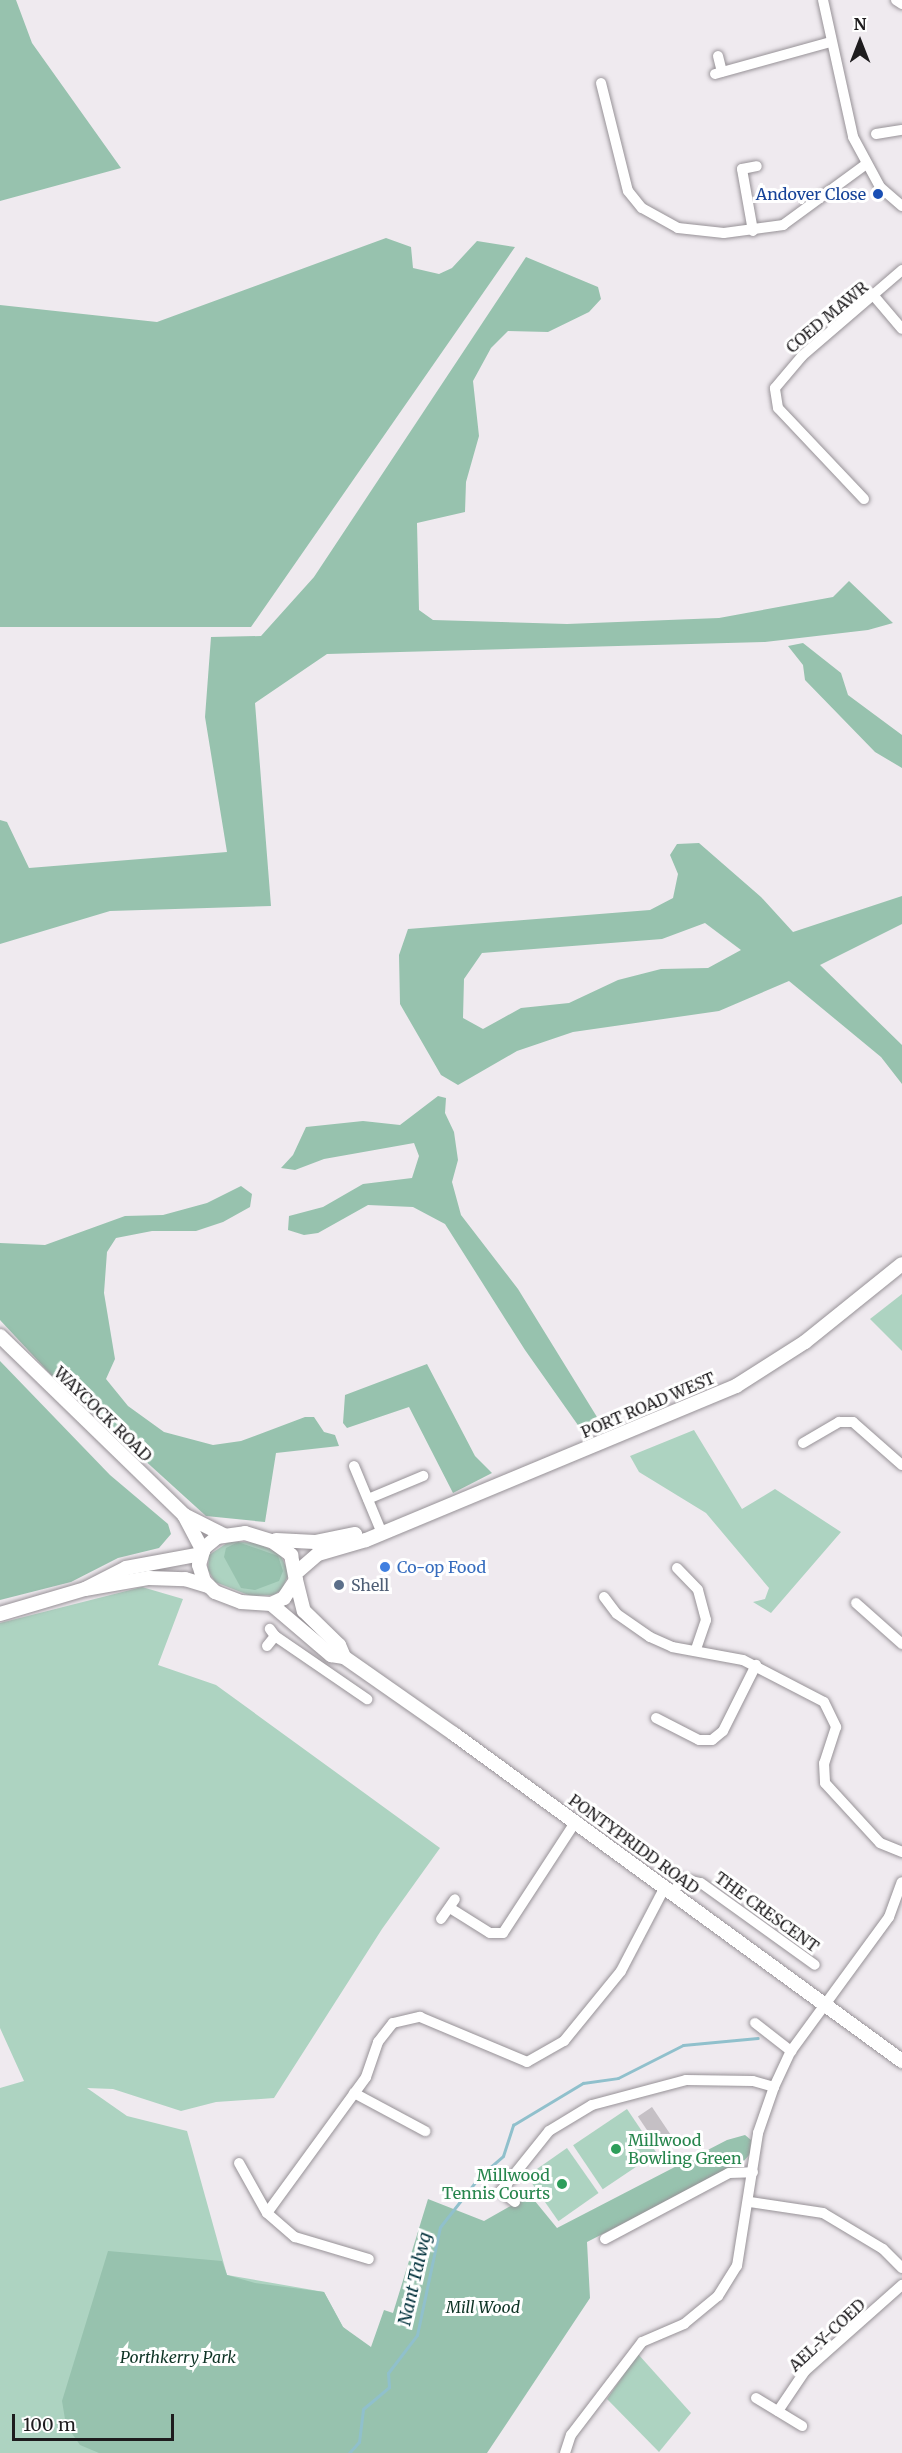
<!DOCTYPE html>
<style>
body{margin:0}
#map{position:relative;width:902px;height:2453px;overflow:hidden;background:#efeaef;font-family:Merriweather,serif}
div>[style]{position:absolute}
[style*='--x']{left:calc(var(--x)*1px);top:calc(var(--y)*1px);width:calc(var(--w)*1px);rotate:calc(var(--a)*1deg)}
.green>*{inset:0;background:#add3c1;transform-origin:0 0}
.forest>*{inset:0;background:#97c2ae}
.stream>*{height:3px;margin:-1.5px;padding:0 1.5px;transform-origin:1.5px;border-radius:1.5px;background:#90c0cc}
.building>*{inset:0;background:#c5c0c5;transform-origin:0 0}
.roads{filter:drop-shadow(0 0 2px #979297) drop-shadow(0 0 2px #979297)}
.minor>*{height:10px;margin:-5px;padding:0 5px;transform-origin:5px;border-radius:5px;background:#fff}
.major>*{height:14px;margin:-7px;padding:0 7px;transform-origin:7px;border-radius:7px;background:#fff}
.dots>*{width:16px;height:16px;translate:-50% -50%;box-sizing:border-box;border:3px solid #fff;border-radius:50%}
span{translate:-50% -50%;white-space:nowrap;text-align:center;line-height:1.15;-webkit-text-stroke:6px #fff;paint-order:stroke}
.transit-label{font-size:16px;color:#164399}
.right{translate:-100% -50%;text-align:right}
.street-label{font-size:16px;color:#1e1c1e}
.shop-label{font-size:16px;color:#366cbe}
.left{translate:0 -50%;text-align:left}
.service-label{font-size:16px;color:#4e5e75}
.leisure-label{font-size:16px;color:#27864d}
.park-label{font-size:16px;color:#0e3425;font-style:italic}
.water-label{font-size:18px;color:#01313b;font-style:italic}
.north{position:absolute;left:830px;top:12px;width:60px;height:60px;-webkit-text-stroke:4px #fff;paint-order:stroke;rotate:0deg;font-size:16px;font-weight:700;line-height:24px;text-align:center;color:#1e1c1e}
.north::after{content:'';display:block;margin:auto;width:21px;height:27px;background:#1e1c1e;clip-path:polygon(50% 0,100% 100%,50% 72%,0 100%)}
.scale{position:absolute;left:12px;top:2414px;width:162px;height:27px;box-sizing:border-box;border:3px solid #1e1c1e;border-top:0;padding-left:8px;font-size:18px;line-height:21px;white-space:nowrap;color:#1e1c1e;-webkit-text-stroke:4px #fff;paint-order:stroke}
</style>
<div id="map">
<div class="green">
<i style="clip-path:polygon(902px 1294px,902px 1351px,870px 1319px)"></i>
<i style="clip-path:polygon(694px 1430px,742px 1509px,775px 1489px,841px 1532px,771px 1613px,753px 1602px,765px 1599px,769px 1588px,706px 1513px,639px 1472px,630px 1456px)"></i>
<i style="clip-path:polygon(230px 1541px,257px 1543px,280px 1554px,289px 1573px,282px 1589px,274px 1595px,251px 1596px,215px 1582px,208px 1570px,209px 1555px)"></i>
<i style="clip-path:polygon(142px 1587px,183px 1599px,158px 1665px,216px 1685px,440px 1848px,382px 1929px,274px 2098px,216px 2102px,181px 2111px,113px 2089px,87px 2088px,127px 2116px,187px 2131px,227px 2275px,324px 2292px,343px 2327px,487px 2453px,0 2453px,0 2088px,24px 2081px,0 2028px,0 1623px)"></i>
<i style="left:627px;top:2109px;width:53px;height:65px;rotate:56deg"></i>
<i style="left:567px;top:2148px;width:55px;height:49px;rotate:55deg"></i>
<i style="clip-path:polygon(638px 2354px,691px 2413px,659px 2452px,607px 2399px)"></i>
</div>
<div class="forest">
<i style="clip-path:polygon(0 0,16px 0,32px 43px,121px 168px,0 201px)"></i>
<i style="clip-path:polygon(386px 238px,411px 247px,413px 268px,439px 274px,452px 268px,477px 241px,515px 247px,251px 627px,0 627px,0 305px,157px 322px)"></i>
<i style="clip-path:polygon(526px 257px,598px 287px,601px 299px,589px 312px,548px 332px,508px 331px,491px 348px,473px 381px,479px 436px,466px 482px,465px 512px,417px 523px,419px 610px,433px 620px,567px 624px,719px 618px,833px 597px,849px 581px,893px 623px,868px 630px,765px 642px,327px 654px,255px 703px,271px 906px,110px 911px,0 944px,0 820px,7px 822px,29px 868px,227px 852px,205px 717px,211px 637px,261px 636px,314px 577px)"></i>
<i style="clip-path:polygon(803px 643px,841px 673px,848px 695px,902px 735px,902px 768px,875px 752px,805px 680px,803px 665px,788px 646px)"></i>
<i style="clip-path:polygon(evenodd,699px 843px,761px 897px,793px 932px,902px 896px,902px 924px,820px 965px,902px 1045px,902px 1084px,881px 1057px,789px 981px,719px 1011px,573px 1032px,517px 1051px,458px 1085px,441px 1075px,400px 1004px,399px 955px,408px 929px,650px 910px,673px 898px,678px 874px,670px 855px,677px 844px,699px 843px,705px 923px,741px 950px,708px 968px,661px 969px,618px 980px,569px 1003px,521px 1008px,483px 1029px,463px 1018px,464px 979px,482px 953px,662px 939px,705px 923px)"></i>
<i style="clip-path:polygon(438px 1096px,446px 1098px,445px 1113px,454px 1132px,458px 1160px,452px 1182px,461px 1215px,518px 1289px,597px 1417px,589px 1431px,580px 1428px,525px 1350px,445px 1224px,413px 1207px,368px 1205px,318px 1233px,304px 1235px,288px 1230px,289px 1216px,323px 1207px,363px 1184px,412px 1178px,419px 1156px,414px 1143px,324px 1159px,295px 1170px,281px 1168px,293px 1155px,306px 1127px,363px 1121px,400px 1125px)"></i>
<i style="clip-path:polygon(241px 1186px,252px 1194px,250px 1207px,223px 1222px,196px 1231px,152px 1231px,116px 1238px,107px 1252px,104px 1293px,115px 1359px,106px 1379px,128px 1406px,164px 1432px,213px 1445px,241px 1441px,305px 1417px,314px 1417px,324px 1432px,335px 1435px,339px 1446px,276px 1453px,265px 1522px,206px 1516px,55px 1379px,0 1320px,0 1243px,45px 1245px,125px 1216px,163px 1215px,207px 1203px)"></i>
<i style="clip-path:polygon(0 1361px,110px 1475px,168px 1524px,171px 1534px,159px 1548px,118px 1558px,71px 1582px,0 1600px)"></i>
<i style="clip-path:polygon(427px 1364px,475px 1456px,492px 1473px,453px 1493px,409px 1407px,347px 1428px,343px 1423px,345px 1395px)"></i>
<i style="clip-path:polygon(238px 1542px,278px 1556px,283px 1571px,279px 1581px,255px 1590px,241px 1588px,224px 1557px,226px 1548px)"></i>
<i style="clip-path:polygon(745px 2135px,751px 2140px,750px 2154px,743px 2162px,587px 2242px,590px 2298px,487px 2453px,99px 2453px,80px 2445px,66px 2425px,62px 2401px,108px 2251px,222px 2261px,227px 2275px,255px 2283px,324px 2292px,343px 2327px,371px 2347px,384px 2310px,393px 2313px,428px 2199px,484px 2221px,530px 2195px,557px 2228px,727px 2140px)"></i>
</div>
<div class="stream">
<i style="--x:349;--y:2453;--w:15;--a:-48"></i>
<i style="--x:359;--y:2442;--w:33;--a:-83"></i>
<i style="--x:363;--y:2409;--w:34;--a:-40"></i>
<i style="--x:389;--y:2387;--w:14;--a:-94"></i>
<i style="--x:388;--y:2373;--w:48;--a:-52.7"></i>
<i style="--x:417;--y:2335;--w:110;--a:-78"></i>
<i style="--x:440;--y:2227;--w:65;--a:-51.9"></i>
<i style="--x:480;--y:2176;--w:30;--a:-41"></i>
<i style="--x:503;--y:2156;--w:33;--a:-72"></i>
<i style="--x:513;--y:2125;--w:82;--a:-31"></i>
<i style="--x:583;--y:2083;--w:35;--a:-8"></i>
<i style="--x:618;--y:2078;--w:73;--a:-26.9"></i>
<i style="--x:683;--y:2045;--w:75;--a:-5.3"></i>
</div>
<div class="building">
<i style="left:652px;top:2107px;width:40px;height:17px;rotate:56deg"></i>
</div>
<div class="roads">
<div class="minor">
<i style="--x:823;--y:0;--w:140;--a:77.6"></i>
<i style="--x:853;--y:137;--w:57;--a:61.6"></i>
<i style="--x:880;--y:187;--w:29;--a:41"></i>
<i style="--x:896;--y:0;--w:7;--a:34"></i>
<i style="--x:718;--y:56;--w:16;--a:76"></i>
<i style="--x:715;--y:74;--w:119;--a:-15.5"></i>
<i style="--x:601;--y:83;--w:111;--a:76"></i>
<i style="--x:628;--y:191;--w:22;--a:51"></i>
<i style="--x:642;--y:208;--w:41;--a:29.1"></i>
<i style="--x:678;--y:228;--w:46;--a:6.2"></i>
<i style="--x:724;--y:233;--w:60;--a:-7.7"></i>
<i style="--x:783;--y:225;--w:102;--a:-36.2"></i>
<i style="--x:876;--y:134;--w:26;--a:-9"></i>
<i style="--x:753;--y:231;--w:63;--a:-100.1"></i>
<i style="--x:742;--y:169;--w:15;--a:-11"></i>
<i style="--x:874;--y:296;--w:43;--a:49.7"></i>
<i style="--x:864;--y:499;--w:125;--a:-133.4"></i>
<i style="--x:778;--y:408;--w:20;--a:-99"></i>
<i style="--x:775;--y:388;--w:42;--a:-49.8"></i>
<i style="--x:802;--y:356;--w:132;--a:-40.7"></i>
<i style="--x:803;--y:1443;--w:42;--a:-30.3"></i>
<i style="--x:839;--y:1422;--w:14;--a:0"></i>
<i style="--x:853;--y:1422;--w:65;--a:41.3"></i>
<i style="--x:354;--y:1466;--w:70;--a:67.4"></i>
<i style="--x:368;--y:1499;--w:60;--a:-22.7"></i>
<i style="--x:677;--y:1568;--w:30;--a:46"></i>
<i style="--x:698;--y:1590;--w:31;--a:75"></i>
<i style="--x:706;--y:1620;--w:31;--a:109"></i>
<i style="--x:604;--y:1597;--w:21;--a:53"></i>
<i style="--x:617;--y:1614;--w:40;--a:34.9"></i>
<i style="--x:650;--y:1637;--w:24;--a:24"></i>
<i style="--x:672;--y:1647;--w:72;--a:10.4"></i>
<i style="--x:743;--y:1660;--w:91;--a:27.4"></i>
<i style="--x:824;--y:1702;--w:28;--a:64"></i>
<i style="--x:836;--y:1727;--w:38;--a:108"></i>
<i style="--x:824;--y:1763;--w:20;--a:87"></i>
<i style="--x:825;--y:1783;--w:81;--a:47.5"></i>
<i style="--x:880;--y:1843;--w:24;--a:22"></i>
<i style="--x:856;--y:1603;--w:62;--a:41.7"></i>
<i style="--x:275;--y:1636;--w:112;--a:34.4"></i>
<i style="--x:267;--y:1646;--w:13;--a:-51"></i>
<i style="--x:275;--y:1636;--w:9;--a:-126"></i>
<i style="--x:656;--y:1718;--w:48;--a:27.1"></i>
<i style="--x:699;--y:1740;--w:13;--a:0"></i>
<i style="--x:712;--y:1740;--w:14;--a:-39"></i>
<i style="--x:723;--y:1731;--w:74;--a:-63.4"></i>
<i style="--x:673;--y:1892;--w:16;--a:-52"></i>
<i style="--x:683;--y:1879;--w:18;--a:13"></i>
<i style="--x:701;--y:1883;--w:140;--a:35.7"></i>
<i style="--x:450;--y:1908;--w:47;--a:32"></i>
<i style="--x:490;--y:1933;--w:13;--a:0"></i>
<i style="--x:503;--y:1933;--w:134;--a:-56.9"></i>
<i style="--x:441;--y:1919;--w:24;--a:-55"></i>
<i style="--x:755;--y:2023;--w:46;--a:37.9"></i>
<i style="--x:354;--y:2093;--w:81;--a:28.2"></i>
<i style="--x:239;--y:2163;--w:57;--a:60.8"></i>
<i style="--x:267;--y:2213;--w:37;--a:41"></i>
<i style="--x:295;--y:2237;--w:77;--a:16.6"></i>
<i style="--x:515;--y:2202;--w:18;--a:-142"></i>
<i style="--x:501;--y:2191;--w:77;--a:-51.3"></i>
<i style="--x:549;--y:2131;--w:50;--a:-31.2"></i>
<i style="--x:592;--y:2105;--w:97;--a:-14.9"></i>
<i style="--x:686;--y:2080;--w:67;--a:0.9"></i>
<i style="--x:753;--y:2081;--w:22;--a:16"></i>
<i style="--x:750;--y:2202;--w:74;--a:8.6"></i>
<i style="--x:823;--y:2213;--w:70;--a:31"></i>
<i style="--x:883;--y:2249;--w:27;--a:45"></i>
<i style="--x:267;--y:2213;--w:168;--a:-53.9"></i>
<i style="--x:366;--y:2077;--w:37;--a:-71"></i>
<i style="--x:378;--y:2042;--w:24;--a:-52"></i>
<i style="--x:393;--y:2023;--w:28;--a:-13"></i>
<i style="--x:420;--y:2017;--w:116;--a:22.8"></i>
<i style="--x:527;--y:2062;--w:43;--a:-29.6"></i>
<i style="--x:564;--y:2041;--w:90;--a:-50.8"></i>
<i style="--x:621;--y:1971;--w:95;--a:-62.4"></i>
<i style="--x:605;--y:2239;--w:140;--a:-28"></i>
<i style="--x:729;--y:2173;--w:24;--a:-2"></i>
<i style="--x:756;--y:2398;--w:54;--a:31.3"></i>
<i style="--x:778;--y:2411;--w:48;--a:-56"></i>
<i style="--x:805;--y:2371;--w:130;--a:-41.6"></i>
<i style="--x:565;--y:2453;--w:19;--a:-72"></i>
<i style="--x:571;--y:2435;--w:117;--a:-52.6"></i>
<i style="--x:642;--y:2342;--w:46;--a:-23.2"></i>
<i style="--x:684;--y:2324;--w:44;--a:-39.5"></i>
<i style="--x:718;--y:2296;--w:36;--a:-58"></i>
<i style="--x:737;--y:2266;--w:135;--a:-81"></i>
<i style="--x:758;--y:2133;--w:49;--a:-70.8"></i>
<i style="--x:774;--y:2087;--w:40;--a:-65"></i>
<i style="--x:791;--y:2051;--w:166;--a:-53.8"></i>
<i style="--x:889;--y:1917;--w:37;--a:-70"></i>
</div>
<div class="major">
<i style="--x:0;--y:1336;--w:257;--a:44.2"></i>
<i style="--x:184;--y:1515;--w:45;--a:26.6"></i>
<i style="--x:184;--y:1515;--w:41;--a:62.2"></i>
<i style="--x:245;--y:1533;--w:28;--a:17"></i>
<i style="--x:272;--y:1541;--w:24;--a:36"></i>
<i style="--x:291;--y:1555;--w:25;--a:79"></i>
<i style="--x:296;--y:1580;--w:22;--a:124"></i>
<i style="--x:284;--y:1598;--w:14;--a:155"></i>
<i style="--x:271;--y:1604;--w:30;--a:-176"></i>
<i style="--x:241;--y:1602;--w:28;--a:-159"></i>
<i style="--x:215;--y:1592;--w:16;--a:-135"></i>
<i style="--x:204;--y:1581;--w:17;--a:-107"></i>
<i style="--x:199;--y:1565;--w:18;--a:-74"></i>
<i style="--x:204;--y:1548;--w:17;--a:-40"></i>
<i style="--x:217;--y:1537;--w:28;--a:-8"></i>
<i style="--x:276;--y:1540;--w:39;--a:3"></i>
<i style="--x:315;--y:1542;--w:41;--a:-11.3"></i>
<i style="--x:296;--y:1573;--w:29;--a:-41"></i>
<i style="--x:318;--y:1554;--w:50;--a:-16.3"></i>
<i style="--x:366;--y:1540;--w:401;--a:-22.6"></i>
<i style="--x:736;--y:1386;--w:82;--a:-32.5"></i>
<i style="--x:805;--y:1342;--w:124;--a:-38.8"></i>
<i style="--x:296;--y:1580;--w:32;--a:76"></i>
<i style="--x:304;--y:1611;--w:49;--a:44.2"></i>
<i style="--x:339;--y:1645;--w:13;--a:67"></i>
<i style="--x:87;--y:1588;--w:44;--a:-27.1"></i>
<i style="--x:126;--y:1568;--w:76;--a:-10.6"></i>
<i style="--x:271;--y:1604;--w:79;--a:40.4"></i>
<i style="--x:331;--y:1655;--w:13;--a:9"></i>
<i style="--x:344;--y:1657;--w:134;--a:35"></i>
<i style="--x:454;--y:1734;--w:555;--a:36.13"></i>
<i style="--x:0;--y:1614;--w:89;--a:-16.4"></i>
<i style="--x:85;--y:1589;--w:65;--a:-9.8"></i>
<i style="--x:149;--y:1578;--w:36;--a:2"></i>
<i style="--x:185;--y:1579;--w:24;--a:17"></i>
</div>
</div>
<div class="dots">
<i style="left:878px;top:194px;background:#1a4fb4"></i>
<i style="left:385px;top:1567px;background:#3f7fe0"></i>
<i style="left:339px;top:1585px;background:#5c6f8a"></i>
<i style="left:616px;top:2149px;background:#2e9e5b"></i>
<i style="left:562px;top:2184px;background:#2e9e5b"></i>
</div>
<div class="transit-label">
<span class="right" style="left:866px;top:194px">Andover Close</span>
</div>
<div class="street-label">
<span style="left:827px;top:317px;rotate:-40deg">COED MAWR</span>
<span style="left:648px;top:1405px;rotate:-23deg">PORT ROAD WEST</span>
<span style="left:103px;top:1414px;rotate:44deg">WAYCOCK ROAD</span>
<span style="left:634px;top:1844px;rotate:36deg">PONTYPRIDD ROAD</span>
<span style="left:767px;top:1912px;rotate:36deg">THE CRESCENT</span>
<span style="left:827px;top:2335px;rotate:-43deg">AEL-Y-COED</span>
</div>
<div class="shop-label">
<span class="left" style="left:397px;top:1567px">Co-op Food</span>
</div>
<div class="service-label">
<span class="left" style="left:351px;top:1585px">Shell</span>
</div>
<div class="leisure-label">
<span class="left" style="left:628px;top:2149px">Millwood<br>Bowling Green</span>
<span class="right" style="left:550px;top:2184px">Millwood<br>Tennis Courts</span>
</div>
<div class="park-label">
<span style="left:483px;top:2307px">Mill Wood</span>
<span style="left:178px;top:2357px">Porthkerry Park</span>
</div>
<div class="water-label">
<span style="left:415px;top:2279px;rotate:-77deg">Nant Talwg</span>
</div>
<div class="north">N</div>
<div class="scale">100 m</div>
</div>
